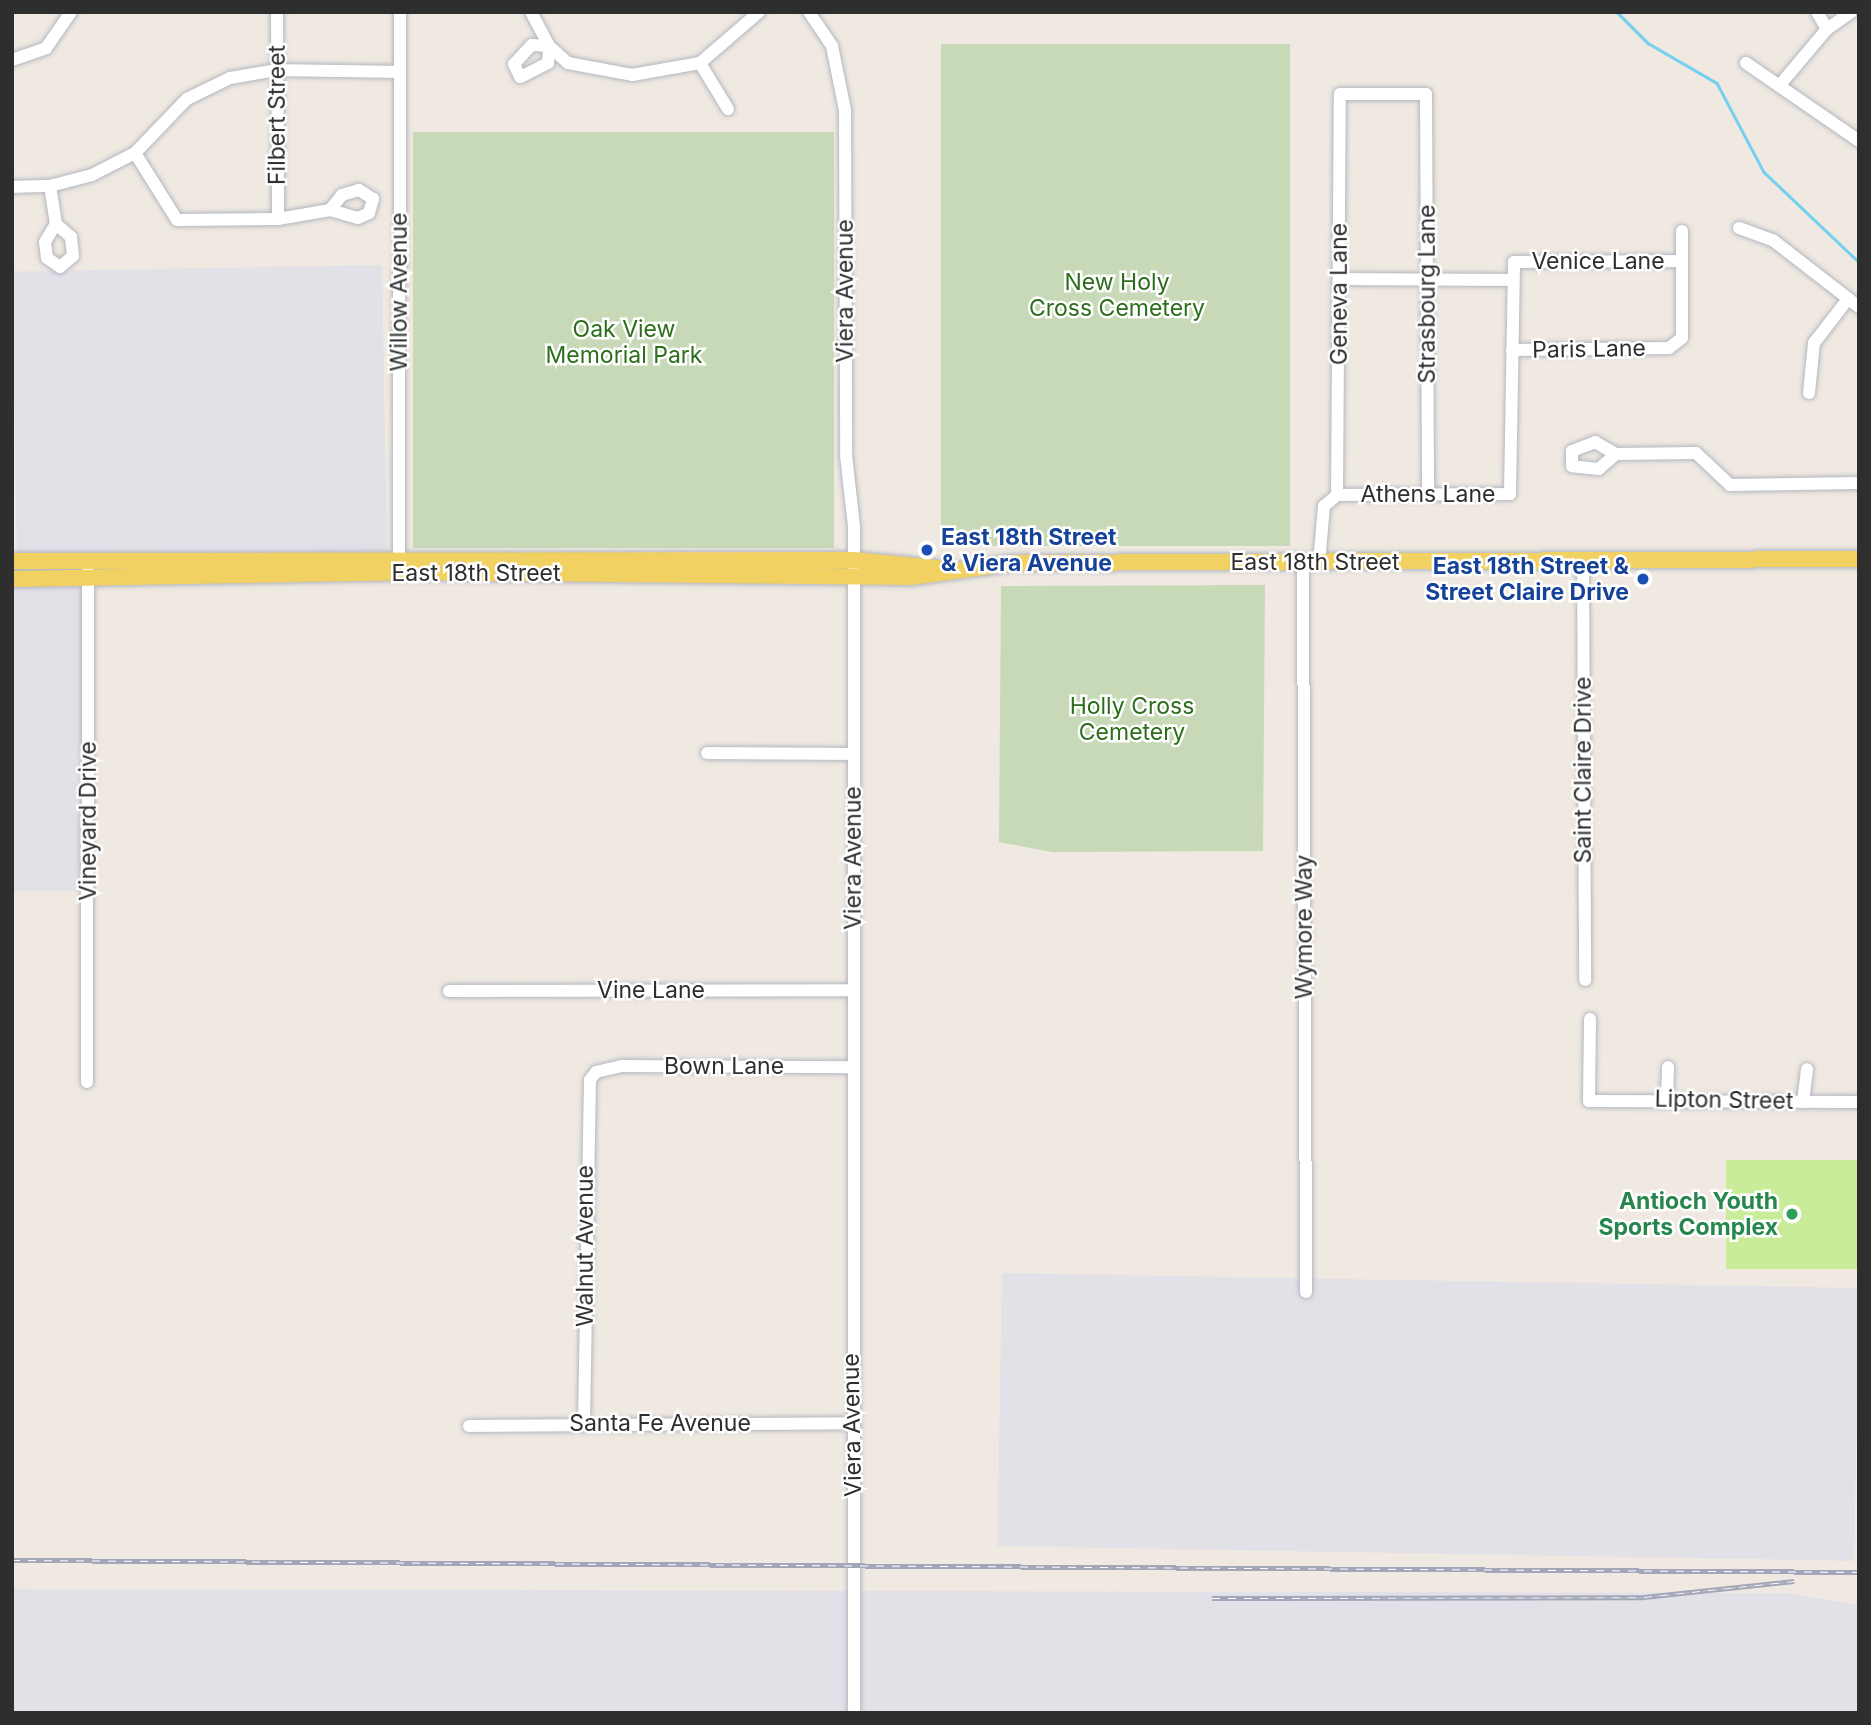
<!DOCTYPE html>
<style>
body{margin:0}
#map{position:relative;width:1871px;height:1725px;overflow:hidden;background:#efe9e1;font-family:Inter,sans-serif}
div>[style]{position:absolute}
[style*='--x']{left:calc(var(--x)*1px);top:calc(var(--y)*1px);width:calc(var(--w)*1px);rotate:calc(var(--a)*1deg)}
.industrial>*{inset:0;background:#e3e1e8;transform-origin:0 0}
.cemetery>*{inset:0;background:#c8d9b8;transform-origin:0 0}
.pitch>*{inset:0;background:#c9ec9a;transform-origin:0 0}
.stream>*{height:2.5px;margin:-1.25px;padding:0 1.25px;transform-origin:1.25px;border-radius:1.25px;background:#75cff0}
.roads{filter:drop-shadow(0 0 2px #b4b7c1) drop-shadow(0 0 2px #b4b7c1)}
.minor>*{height:12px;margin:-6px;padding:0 6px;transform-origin:6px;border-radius:6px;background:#fff}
.major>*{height:16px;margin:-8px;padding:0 8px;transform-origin:8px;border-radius:8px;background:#f2d163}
.rail>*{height:5px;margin-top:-2.5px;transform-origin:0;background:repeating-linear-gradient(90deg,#fff 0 8px,#a3a6b8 0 16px);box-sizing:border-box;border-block:2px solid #a3a6b8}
.dots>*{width:19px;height:19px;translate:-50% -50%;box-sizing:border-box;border:4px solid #fff;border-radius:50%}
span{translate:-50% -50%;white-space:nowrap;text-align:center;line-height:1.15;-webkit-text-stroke:5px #fff;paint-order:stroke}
.street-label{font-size:23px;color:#2e2e2e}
.park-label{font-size:23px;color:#2c6e1b}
.transit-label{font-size:23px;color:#164399;font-weight:700}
.left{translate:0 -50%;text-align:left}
.right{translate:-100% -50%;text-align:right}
.leisure-label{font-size:23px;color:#27864d;font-weight:700}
.frame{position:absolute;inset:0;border:14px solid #2e2e2e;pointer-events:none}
</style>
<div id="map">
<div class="industrial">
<i style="left:382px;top:265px;width:286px;height:370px;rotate:89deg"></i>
<i style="left:82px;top:583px;width:308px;height:70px;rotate:90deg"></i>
<i style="left:1002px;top:1273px;width:857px;height:273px;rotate:1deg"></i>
<i style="clip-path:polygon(12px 1589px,1787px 1593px,1859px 1605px,1859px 1713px,12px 1713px)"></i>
</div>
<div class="cemetery">
<i style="left:1290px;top:44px;width:502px;height:349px;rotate:90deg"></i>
<i style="left:834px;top:132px;width:416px;height:421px;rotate:90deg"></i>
<i style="clip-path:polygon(1265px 585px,1263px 851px,1052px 852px,999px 842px,1001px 586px)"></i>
</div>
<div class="pitch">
<i style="left:1726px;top:1160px;width:133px;height:109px"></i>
</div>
<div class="stream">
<i style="--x:1617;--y:12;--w:44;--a:45"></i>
<i style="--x:1648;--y:43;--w:80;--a:30.1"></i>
<i style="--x:1717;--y:83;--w:101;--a:62.2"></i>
<i style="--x:1764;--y:172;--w:131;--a:43.5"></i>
</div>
<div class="roads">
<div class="minor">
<i style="--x:277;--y:12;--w:207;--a:89.7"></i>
<i style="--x:531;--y:12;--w:38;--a:62"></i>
<i style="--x:549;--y:46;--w:25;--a:42"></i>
<i style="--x:568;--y:63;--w:65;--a:10.6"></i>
<i style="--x:632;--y:75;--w:69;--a:-10"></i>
<i style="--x:700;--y:63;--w:78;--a:-40.8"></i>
<i style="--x:809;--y:12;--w:41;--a:55.9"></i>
<i style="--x:832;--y:46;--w:65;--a:78.5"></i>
<i style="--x:845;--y:110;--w:345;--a:89.8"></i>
<i style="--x:846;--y:455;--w:71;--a:83.6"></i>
<i style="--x:854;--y:526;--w:1187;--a:90"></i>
<i style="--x:1817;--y:12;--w:20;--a:60"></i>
<i style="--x:532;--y:45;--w:17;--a:3"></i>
<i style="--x:549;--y:46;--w:17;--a:93"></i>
<i style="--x:548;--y:63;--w:31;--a:153"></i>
<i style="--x:520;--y:77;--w:14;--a:-115"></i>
<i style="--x:514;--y:64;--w:26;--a:-47"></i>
<i style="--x:12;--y:60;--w:36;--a:-19"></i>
<i style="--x:46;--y:48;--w:44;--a:-55.2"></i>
<i style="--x:700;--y:63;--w:54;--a:58.7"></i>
<i style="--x:1746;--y:63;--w:137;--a:34.6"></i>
<i style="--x:1779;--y:86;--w:75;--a:-49.9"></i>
<i style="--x:1827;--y:29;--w:29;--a:-35"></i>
<i style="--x:135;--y:153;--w:79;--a:57.9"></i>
<i style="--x:177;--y:220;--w:101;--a:-0.6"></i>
<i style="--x:278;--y:219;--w:53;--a:-9.8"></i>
<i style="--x:330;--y:210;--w:29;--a:16"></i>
<i style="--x:358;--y:218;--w:12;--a:-24"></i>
<i style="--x:369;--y:213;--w:15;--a:-74"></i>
<i style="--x:373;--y:199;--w:17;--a:-147"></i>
<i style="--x:359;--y:190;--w:18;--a:164"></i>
<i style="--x:342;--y:195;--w:19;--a:129"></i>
<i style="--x:50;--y:186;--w:38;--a:81"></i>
<i style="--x:12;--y:187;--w:38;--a:-2"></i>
<i style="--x:50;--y:186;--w:43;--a:-14.7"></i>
<i style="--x:92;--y:175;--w:48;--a:-27.1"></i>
<i style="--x:135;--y:153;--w:75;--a:-46.1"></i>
<i style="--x:187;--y:99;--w:48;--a:-26"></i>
<i style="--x:230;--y:78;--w:48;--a:-9.7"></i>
<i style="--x:277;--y:70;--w:123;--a:0.9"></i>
<i style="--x:56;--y:224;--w:20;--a:41"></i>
<i style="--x:71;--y:237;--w:19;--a:84"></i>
<i style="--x:73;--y:256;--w:17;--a:140"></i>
<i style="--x:60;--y:267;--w:16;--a:-145"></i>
<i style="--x:47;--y:258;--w:16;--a:-97"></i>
<i style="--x:45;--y:242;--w:21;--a:-59"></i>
<i style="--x:1739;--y:228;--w:37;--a:20"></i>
<i style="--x:1774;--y:241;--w:108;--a:37.8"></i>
<i style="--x:1339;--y:279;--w:171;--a:0.3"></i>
<i style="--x:1512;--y:350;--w:157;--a:-0.7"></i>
<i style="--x:1669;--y:348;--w:16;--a:-38"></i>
<i style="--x:1682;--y:338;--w:107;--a:-90"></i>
<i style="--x:1809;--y:393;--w:50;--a:-84.3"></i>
<i style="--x:1814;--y:343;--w:56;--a:-52.3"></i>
<i style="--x:1616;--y:454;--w:23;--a:139"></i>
<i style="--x:1599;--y:469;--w:27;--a:-174"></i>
<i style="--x:1572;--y:466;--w:15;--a:-90"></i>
<i style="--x:1572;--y:451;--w:25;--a:-21"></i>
<i style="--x:1595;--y:442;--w:24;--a:30"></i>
<i style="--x:1616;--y:454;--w:80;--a:-0.7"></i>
<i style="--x:1696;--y:453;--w:47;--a:43.3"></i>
<i style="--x:1730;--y:485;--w:129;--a:-0.9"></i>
<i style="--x:1337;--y:495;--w:401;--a:-89.6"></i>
<i style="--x:1340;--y:94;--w:86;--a:0"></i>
<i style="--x:1426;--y:94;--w:400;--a:89.7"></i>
<i style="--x:1583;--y:561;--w:419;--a:89.7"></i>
<i style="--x:1303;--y:563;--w:729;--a:89.76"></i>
<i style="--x:1319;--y:563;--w:57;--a:-85"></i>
<i style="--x:1324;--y:506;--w:17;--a:-40"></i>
<i style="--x:1337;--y:495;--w:173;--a:-0.3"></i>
<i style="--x:1510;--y:494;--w:232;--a:-89"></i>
<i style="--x:1514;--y:262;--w:168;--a:-0.3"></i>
<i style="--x:399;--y:569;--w:557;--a:-89.9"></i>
<i style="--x:707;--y:753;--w:147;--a:0.4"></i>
<i style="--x:449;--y:991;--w:404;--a:-0.1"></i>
<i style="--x:1590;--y:1019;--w:82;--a:90.7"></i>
<i style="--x:1589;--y:1101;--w:270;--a:0.2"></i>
<i style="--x:87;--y:1082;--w:510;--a:-89.89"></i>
<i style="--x:1667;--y:1097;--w:30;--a:-88"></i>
<i style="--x:1803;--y:1102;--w:33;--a:-83"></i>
<i style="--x:584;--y:1423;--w:343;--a:-89"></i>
<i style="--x:590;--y:1080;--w:10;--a:-53"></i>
<i style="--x:596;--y:1072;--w:28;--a:-13"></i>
<i style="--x:623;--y:1066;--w:229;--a:0.3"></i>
<i style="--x:469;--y:1426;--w:382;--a:-0.4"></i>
</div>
<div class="major">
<i style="--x:12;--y:561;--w:841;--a:-0.07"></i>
<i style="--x:853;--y:560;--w:84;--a:5.4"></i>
<i style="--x:12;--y:579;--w:387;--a:-1"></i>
<i style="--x:399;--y:572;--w:512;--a:0.56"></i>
<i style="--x:911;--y:577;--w:102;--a:-7.9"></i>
<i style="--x:1012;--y:563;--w:847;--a:-0.27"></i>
</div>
</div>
<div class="rail">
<i style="--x:12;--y:1560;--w:1847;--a:0.37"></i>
<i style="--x:1212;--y:1598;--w:432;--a:-0.1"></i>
<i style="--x:1644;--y:1597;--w:151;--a:-6.1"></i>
</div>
<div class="dots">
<i style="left:927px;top:550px;background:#1a4fb4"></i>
<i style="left:1643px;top:579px;background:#1a4fb4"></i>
<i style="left:1792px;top:1214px;background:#2e9e5b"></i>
</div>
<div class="street-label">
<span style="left:277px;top:115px;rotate:-90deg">Filbert Street</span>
<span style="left:1598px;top:261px">Venice Lane</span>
<span style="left:845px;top:291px;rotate:-90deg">Viera Avenue</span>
<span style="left:399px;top:292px;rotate:-90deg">Willow Avenue</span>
<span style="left:1339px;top:294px;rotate:-90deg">Geneva Lane</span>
<span style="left:1427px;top:294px;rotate:-90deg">Strasbourg Lane</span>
<span style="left:1589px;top:349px;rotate:-1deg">Paris Lane</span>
<span style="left:1428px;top:494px">Athens Lane</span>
<span style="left:1315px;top:562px">East 18th Street</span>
<span style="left:476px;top:573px">East 18th Street</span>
<span style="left:1583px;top:770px;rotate:-90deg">Saint Claire Drive</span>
<span style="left:88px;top:821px;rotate:-90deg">Vineyard Drive</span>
<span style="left:853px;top:858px;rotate:-90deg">Viera Avenue</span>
<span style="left:1304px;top:927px;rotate:-90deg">Wymore Way</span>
<span style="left:651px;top:990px">Vine Lane</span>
<span style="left:724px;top:1066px">Bown Lane</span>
<span style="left:1724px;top:1100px;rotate:1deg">Lipton Street</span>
<span style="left:585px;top:1246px;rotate:-90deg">Walnut Avenue</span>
<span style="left:660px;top:1423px">Santa Fe Avenue</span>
<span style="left:852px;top:1425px;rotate:-91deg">Viera Avenue</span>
</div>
<div class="park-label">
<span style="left:1117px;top:295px">New Holy<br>Cross Cemetery</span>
<span style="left:624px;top:342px">Oak View<br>Memorial Park</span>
<span style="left:1132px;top:719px">Holly Cross<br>Cemetery</span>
</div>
<div class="transit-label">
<span class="left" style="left:941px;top:550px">East 18th Street<br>&amp; Viera Avenue</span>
<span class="right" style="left:1629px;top:579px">East 18th Street &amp;<br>Street Claire Drive</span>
</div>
<div class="leisure-label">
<span class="right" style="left:1778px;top:1214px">Antioch Youth<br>Sports Complex</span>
</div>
<div class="frame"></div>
</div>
